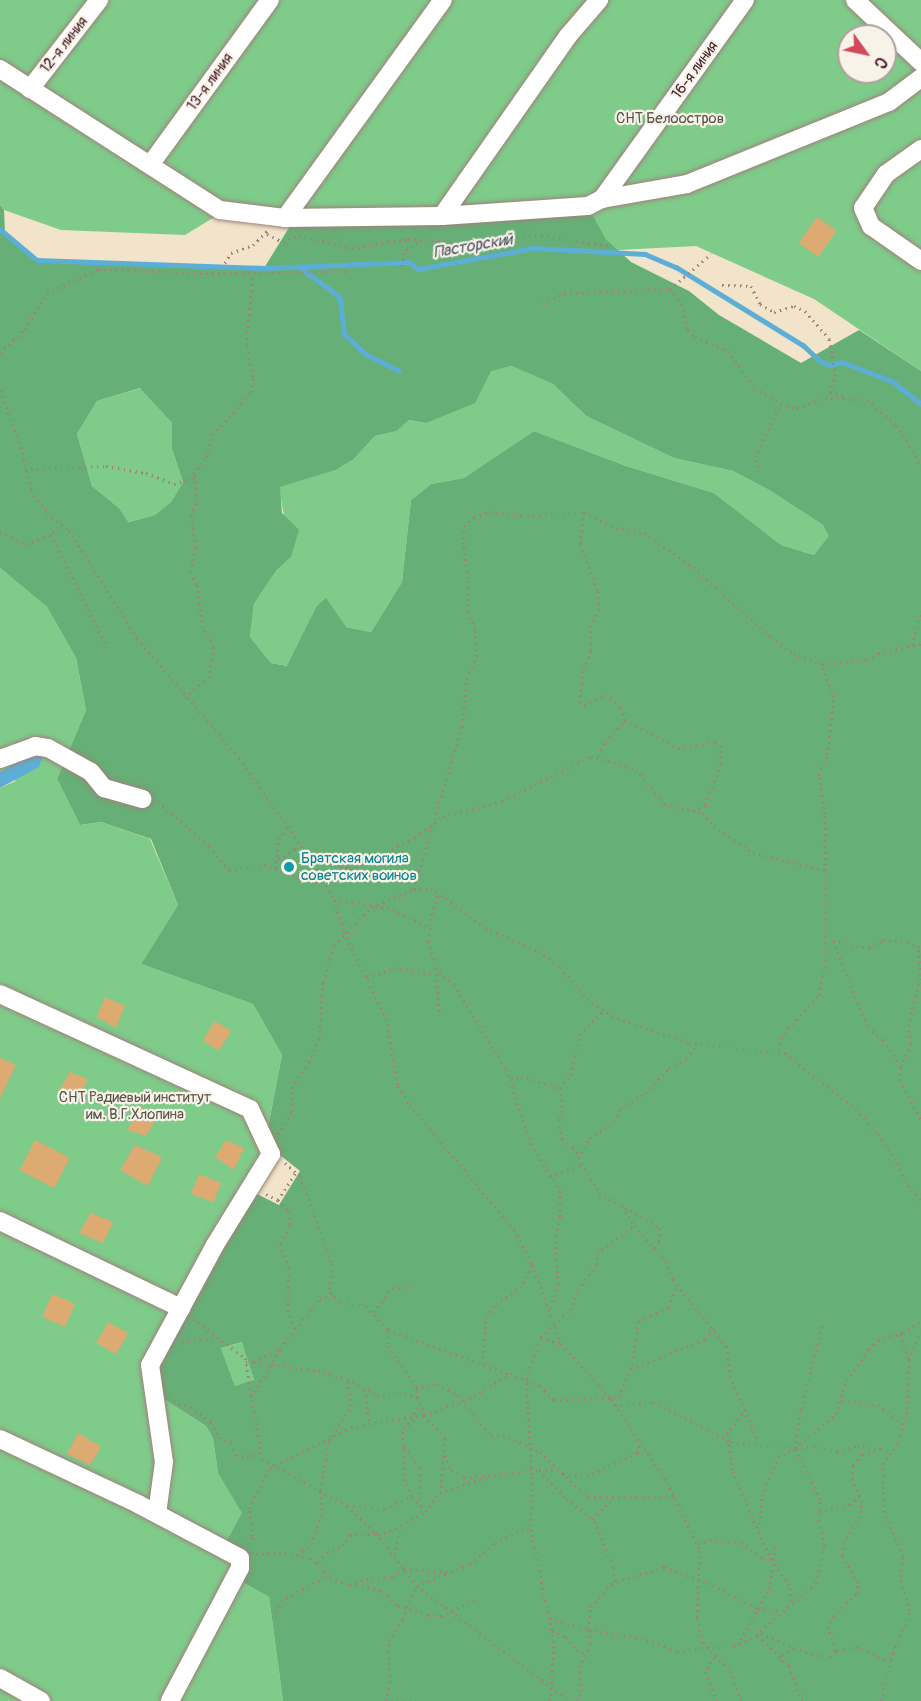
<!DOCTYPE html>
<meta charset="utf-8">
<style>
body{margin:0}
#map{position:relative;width:921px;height:1701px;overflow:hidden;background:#f1e4ca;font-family:Pangolin,sans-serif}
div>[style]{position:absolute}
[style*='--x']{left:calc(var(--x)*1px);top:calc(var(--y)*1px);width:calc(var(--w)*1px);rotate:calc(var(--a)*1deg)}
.green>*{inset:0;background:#7ecb8a}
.forest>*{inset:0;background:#66af76}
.water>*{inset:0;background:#5caed7}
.stream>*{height:4.5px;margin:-2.25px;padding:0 2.25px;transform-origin:2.25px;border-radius:2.25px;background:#5caed7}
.building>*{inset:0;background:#ddaa71;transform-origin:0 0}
.path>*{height:3px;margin-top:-1.5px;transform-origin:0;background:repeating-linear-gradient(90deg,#9e827a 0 1.5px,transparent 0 6px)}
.roads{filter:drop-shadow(0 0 2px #9e827a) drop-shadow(0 0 2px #9e827a)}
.minor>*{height:18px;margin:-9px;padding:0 9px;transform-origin:9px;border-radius:9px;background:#fff}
.dots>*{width:16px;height:16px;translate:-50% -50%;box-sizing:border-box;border:3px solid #f7f3e8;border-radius:50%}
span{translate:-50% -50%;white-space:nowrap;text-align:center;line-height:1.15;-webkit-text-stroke:4.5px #f7f3e8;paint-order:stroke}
.street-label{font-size:15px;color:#4a1f2b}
.park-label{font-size:15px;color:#5a5348}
.culture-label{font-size:15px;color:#0d838f}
.left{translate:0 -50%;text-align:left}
.water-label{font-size:16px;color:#505167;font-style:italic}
.north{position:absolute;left:837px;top:24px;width:60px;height:60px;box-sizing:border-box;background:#f7f3e8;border:2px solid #b29e9c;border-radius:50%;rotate:123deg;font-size:16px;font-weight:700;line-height:24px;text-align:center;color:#4a1f2b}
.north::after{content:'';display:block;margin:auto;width:21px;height:27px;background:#d1495b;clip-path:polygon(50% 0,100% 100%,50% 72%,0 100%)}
</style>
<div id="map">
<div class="green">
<i style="clip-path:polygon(evenodd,0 0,921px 0,921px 371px,814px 299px,696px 246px,618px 250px,606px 239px,588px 206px,226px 210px,185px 235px,61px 230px,4px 210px,0 205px,0 0,849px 36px,885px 36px,885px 72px,849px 72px,849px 36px)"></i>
<i style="clip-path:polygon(513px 366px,553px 384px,586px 416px,674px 458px,733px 471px,769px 490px,823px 525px,830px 536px,814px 555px,781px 545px,714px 493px,626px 466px,534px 431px,464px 478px,431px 484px,411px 500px,402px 582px,371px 632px,346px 627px,316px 607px,288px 666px,271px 663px,250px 637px,254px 604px,276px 571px,291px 557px,279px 487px,336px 470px,354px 459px,375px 436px,397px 431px,409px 420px,426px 423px,445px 414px,491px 370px)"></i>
<i style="clip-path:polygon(141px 388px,172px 423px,172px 449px,183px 482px,171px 502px,155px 515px,127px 522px,119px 508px,92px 486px,77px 434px,97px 401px)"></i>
<i style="clip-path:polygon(0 568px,47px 607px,76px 658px,86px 710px,57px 779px,80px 825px,101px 822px,150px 839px,178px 905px,141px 964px,253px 1004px,282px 1055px,265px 1143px,159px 1396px,206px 1426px,213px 1438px,218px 1473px,243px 1513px,235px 1578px,269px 1597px,283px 1701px,0 1701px,0 788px,16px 781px,0 772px)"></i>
<i style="clip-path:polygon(243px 1342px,254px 1381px,235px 1386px,221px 1348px)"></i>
</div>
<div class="forest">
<i style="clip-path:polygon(evenodd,0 205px,4px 210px,5px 233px,37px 260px,264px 268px,295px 218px,588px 206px,606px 239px,631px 262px,689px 291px,719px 315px,801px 363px,859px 330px,921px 371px,921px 1701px,283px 1701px,269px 1597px,235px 1578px,240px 1568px,223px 1548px,242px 1513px,218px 1473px,213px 1438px,206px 1426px,159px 1396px,150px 1380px,251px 1191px,279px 1205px,300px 1171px,265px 1143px,282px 1055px,253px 1004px,141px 964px,178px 905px,151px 839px,101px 822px,80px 825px,57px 779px,86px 710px,76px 658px,47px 607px,0 568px,0 205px,512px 366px,553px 384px,586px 416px,674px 458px,733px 471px,769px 490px,823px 525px,829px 536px,814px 555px,781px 545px,714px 493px,626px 466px,534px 431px,464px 478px,431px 484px,411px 500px,402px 582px,371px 632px,346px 627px,326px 598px,316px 607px,287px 666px,271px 663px,250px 637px,254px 604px,276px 571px,291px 557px,299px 530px,282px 513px,280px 487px,336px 470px,354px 459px,375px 436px,397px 431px,409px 420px,426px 423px,475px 403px,491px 371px,512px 366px,0 205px,140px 388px,172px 423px,172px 449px,183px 482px,171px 502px,155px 515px,128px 522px,119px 508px,92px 486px,77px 434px,97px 401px,140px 388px,0 205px,242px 1342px,254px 1380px,235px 1386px,221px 1348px,242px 1342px)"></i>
</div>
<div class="water">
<i style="clip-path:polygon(37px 752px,43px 755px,39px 767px,0 788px,0 772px)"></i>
</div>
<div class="stream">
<i style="--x:0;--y:229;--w:48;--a:40"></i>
<i style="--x:37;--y:260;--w:228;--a:2"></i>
<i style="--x:265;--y:268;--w:144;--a:-2.4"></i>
<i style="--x:409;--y:262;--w:11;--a:38"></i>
<i style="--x:418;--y:269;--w:117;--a:-10.3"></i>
<i style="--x:533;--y:248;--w:112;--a:3.1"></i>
<i style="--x:645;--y:254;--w:34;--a:23"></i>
<i style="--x:676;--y:267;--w:149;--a:31.6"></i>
<i style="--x:803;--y:345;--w:23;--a:43"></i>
<i style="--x:820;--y:361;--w:11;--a:22"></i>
<i style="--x:830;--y:365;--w:12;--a:-14"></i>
<i style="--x:842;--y:362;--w:53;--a:20.8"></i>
<i style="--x:892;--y:381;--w:37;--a:38"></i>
<i style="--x:301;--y:268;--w:49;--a:36.6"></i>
<i style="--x:340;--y:297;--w:38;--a:83"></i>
<i style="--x:345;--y:335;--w:28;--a:42"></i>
<i style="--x:366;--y:354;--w:37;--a:27"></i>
</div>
<div class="building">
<i style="left:817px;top:217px;width:24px;height:32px;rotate:35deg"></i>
<i style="clip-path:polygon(105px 997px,125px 1006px,116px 1028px,97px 1017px)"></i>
<i style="left:215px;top:1021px;width:19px;height:23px;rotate:32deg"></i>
<i style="clip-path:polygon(0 1058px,16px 1065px,0 1098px)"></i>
<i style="clip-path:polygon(70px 1072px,88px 1079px,77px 1101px,58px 1092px)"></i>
<i style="clip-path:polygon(141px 1107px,158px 1116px,146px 1136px,127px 1130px)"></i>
<i style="left:35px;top:1140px;width:39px;height:34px;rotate:27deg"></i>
<i style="clip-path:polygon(226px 1140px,244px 1148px,234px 1170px,215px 1157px)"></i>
<i style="clip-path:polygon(135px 1145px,162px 1157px,148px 1186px,120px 1170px)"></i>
<i style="left:199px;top:1174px;width:24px;height:21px;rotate:22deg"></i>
<i style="clip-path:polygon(91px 1213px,113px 1222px,103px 1243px,79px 1233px)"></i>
<i style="left:52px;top:1294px;width:25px;height:25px;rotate:23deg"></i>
<i style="left:108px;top:1322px;width:23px;height:24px;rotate:29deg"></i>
<i style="clip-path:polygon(78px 1433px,101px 1447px,90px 1465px,67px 1454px)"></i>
</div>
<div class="path">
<i style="--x:267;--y:234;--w:18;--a:27"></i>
<i style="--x:283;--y:242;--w:17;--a:-24"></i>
<i style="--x:299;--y:235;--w:55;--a:13.8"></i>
<i style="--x:352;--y:248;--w:57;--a:-9.1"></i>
<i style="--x:408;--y:239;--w:70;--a:4.1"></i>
<i style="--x:478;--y:244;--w:16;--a:-22"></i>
<i style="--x:493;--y:238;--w:48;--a:-3.6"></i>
<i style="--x:541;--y:235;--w:69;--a:9.2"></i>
<i style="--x:225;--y:263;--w:12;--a:-59"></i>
<i style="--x:231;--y:253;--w:23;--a:-20"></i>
<i style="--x:253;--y:245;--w:20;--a:-45"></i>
<i style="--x:401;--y:266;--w:17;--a:-73"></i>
<i style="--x:406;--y:250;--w:19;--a:-32"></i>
<i style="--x:722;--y:285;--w:29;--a:2"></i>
<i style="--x:751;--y:286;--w:20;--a:63"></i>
<i style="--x:760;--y:304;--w:16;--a:30"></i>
<i style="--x:774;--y:312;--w:21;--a:-17"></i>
<i style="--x:794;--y:306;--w:12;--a:24"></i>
<i style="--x:805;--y:311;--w:37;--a:49"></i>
<i style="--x:829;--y:339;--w:36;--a:79"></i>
<i style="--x:836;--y:374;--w:19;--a:108"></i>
<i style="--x:830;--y:392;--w:16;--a:18"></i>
<i style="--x:670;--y:289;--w:54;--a:-40.5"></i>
<i style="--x:543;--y:304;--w:24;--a:-28"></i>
<i style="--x:564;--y:293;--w:106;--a:-2.2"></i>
<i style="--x:670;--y:289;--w:19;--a:51"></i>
<i style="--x:682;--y:304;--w:27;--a:77"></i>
<i style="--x:688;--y:330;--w:10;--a:45"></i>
<i style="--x:695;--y:337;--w:36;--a:23"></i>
<i style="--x:728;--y:351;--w:46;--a:53.9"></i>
<i style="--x:755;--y:388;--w:36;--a:32"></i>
<i style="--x:786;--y:407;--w:11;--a:5"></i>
<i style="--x:797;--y:408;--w:30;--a:-20"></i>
<i style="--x:825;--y:398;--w:42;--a:2.7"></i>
<i style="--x:867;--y:400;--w:39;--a:40"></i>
<i style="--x:897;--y:425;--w:48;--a:59.7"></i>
<i style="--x:0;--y:353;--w:35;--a:-44"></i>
<i style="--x:25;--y:329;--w:42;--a:-58.6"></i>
<i style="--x:47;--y:293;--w:56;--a:-25.2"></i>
<i style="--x:98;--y:269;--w:102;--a:2.2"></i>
<i style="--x:200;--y:273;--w:147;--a:-0.8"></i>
<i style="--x:0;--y:390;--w:61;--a:69.8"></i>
<i style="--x:21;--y:447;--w:44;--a:76.9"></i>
<i style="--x:31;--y:490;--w:28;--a:55"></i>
<i style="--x:47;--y:513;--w:28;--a:38"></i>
<i style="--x:69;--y:530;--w:128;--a:57.8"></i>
<i style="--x:137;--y:638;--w:157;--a:49.6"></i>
<i style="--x:239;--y:758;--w:124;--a:54.5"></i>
<i style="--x:311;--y:859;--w:47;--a:60.7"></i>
<i style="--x:334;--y:900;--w:34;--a:73"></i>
<i style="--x:344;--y:932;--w:96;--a:64"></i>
<i style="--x:386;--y:1018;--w:69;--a:80"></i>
<i style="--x:398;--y:1086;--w:22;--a:58"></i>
<i style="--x:410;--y:1105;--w:163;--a:50.2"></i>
<i style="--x:514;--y:1230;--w:38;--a:62"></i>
<i style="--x:532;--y:1264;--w:85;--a:70.1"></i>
<i style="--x:561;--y:1344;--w:74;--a:47.7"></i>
<i style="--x:611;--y:1399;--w:100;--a:56"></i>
<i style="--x:667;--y:1482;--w:76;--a:64.1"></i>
<i style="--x:700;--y:1550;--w:68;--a:92.5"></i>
<i style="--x:697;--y:1618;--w:25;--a:76"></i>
<i style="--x:703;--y:1642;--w:40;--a:47"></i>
<i style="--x:730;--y:1671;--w:32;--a:70"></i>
<i style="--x:758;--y:467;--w:10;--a:-107"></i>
<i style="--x:755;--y:457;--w:59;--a:-64.7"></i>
<i style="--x:25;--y:469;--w:81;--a:-2.1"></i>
<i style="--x:106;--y:466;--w:41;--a:9.9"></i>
<i style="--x:146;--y:473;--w:30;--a:21"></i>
<i style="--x:174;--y:484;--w:21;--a:-17"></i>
<i style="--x:584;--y:512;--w:32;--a:97"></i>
<i style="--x:580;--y:544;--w:50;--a:69"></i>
<i style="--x:598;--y:591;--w:18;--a:87"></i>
<i style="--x:599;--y:609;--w:18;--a:119"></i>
<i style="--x:590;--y:625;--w:26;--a:88"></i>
<i style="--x:591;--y:651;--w:22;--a:112"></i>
<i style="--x:583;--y:671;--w:31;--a:96"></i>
<i style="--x:580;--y:702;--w:5;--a:37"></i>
<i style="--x:584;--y:705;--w:23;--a:-25"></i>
<i style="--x:605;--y:695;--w:20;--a:37"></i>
<i style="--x:621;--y:707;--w:14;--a:73"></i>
<i style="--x:625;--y:720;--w:60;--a:27.8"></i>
<i style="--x:678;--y:748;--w:37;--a:-9"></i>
<i style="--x:715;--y:742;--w:6;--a:31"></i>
<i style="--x:720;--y:745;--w:19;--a:87"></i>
<i style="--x:721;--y:764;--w:44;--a:111.3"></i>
<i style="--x:705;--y:805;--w:14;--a:150"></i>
<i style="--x:0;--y:532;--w:29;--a:25"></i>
<i style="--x:26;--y:544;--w:23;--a:-20"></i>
<i style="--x:48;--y:536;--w:20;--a:-41"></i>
<i style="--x:51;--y:534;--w:127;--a:63.8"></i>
<i style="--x:912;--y:645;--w:35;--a:-75"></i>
<i style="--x:185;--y:697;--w:30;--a:-40"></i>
<i style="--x:208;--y:678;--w:32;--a:-79"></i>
<i style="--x:214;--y:647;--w:22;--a:-120"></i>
<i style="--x:203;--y:628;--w:44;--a:-97.8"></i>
<i style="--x:197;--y:584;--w:14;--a:-120"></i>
<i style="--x:190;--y:572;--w:26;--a:-77"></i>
<i style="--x:196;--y:547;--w:31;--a:-99"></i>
<i style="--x:191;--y:516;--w:16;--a:-68"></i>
<i style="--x:197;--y:501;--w:27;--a:-96"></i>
<i style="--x:194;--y:474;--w:21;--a:-55"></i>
<i style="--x:206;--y:457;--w:23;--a:-72"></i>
<i style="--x:213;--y:435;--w:57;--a:-48.5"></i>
<i style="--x:251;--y:392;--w:15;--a:-82"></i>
<i style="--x:253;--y:377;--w:33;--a:-102"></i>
<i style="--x:246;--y:345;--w:72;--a:-84.4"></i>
<i style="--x:599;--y:756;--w:15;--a:-67"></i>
<i style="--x:605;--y:742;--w:30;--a:-48"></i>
<i style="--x:158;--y:802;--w:67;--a:40.8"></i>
<i style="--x:209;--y:846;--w:31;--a:50"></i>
<i style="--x:229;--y:870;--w:35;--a:-8"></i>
<i style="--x:264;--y:865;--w:61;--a:18.1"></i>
<i style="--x:278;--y:859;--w:20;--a:-30"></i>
<i style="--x:295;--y:849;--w:9;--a:13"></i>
<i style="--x:311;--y:859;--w:39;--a:13"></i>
<i style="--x:349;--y:868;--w:11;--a:-10"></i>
<i style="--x:360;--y:866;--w:62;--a:-27.8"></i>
<i style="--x:415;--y:837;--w:34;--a:-36"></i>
<i style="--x:443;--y:817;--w:62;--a:-14.9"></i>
<i style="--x:503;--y:801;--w:99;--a:-27.1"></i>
<i style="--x:591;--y:756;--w:47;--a:16.1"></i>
<i style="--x:636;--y:769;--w:45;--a:51.3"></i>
<i style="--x:664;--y:804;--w:40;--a:13"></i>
<i style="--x:703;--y:813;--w:17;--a:50"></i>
<i style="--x:714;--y:826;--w:47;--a:34.7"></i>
<i style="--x:753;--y:853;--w:74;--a:13.3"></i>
<i style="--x:275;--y:868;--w:29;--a:-82"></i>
<i style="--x:279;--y:839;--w:16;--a:-55"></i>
<i style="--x:414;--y:889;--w:17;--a:-3"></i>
<i style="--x:431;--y:888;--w:67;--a:36.5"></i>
<i style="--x:485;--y:928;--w:59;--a:23.1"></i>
<i style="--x:539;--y:951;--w:26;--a:37"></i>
<i style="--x:560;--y:967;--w:42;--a:49.8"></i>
<i style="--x:587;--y:999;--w:30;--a:34"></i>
<i style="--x:612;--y:1016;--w:82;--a:19.3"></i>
<i style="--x:689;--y:1043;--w:97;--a:5.9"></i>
<i style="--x:785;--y:1053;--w:90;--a:38.3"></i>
<i style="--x:856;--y:1109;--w:33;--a:49"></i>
<i style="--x:878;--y:1134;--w:35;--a:55"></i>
<i style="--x:898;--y:1163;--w:18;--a:71"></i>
<i style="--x:904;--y:1180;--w:27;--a:51"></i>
<i style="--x:334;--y:900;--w:60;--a:8.7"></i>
<i style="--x:393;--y:909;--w:42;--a:26.6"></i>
<i style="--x:431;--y:928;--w:13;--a:103"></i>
<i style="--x:428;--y:941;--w:22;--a:72"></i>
<i style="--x:435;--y:962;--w:54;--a:84.7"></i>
<i style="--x:429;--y:926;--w:32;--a:-74"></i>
<i style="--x:833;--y:941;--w:93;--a:67.9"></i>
<i style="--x:868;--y:1027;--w:20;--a:41"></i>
<i style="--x:883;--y:1040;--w:32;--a:56"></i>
<i style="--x:901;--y:1067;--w:13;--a:94"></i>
<i style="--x:900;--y:1080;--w:45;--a:62.3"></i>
<i style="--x:833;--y:941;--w:37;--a:11"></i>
<i style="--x:869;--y:948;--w:16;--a:-30"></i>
<i style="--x:883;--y:940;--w:24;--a:5"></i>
<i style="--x:907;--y:942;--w:15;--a:23"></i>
<i style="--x:435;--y:968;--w:25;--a:42"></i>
<i style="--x:454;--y:985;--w:99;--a:58.2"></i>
<i style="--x:506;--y:1069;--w:79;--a:71.6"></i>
<i style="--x:531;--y:1144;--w:55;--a:58.3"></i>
<i style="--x:560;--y:1191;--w:26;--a:90"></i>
<i style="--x:560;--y:1217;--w:25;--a:102"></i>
<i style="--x:555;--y:1241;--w:42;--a:85.9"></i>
<i style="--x:558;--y:1283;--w:30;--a:105"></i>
<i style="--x:367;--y:978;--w:29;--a:-20"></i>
<i style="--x:394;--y:968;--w:41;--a:8.3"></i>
<i style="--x:778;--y:1050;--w:18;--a:-71"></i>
<i style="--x:784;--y:1033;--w:52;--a:-47.4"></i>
<i style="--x:819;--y:995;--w:29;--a:-78"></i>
<i style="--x:825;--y:967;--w:153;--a:-90"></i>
<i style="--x:825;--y:814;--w:39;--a:-99"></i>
<i style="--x:819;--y:775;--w:22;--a:-68"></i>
<i style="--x:827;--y:755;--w:58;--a:-83.1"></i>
<i style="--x:834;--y:697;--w:34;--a:-111"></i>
<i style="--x:901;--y:1067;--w:26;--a:-67"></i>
<i style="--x:911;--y:1043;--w:17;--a:-100"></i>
<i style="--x:908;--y:1026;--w:53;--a:-75.7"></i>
<i style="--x:921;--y:975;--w:27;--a:-96"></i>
<i style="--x:511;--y:1078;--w:10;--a:-6"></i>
<i style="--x:521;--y:1077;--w:41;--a:15.8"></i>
<i style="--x:560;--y:1088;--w:17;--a:80"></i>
<i style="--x:563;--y:1105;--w:16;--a:108"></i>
<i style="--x:558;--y:1120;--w:19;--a:78"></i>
<i style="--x:562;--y:1139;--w:14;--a:36"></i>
<i style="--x:573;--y:1147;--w:53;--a:60.5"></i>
<i style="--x:599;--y:1193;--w:70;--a:29.8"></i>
<i style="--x:660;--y:1228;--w:14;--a:94"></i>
<i style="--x:659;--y:1242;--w:8;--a:130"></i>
<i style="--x:560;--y:1088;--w:17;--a:-50"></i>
<i style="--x:571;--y:1075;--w:41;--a:-77.3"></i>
<i style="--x:580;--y:1035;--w:33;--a:-47"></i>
<i style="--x:278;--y:1134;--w:27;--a:-57"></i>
<i style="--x:293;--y:1111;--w:23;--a:-92"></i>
<i style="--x:292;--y:1088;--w:31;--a:-57"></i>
<i style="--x:309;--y:1062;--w:26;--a:-67"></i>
<i style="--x:319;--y:1038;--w:56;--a:-85.9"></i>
<i style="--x:323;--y:982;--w:39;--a:-73"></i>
<i style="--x:334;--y:945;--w:54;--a:-45"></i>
<i style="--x:372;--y:907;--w:46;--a:-23.2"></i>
<i style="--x:414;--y:889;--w:170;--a:-73.6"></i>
<i style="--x:462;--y:726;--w:47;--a:-83.9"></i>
<i style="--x:467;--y:679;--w:25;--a:-67"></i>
<i style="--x:477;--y:656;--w:27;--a:-94"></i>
<i style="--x:475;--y:629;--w:19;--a:-115"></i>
<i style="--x:467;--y:612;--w:34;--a:-88"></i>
<i style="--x:468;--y:578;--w:34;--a:-98"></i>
<i style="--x:463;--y:544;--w:18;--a:-87"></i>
<i style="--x:464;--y:526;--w:13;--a:-42"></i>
<i style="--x:474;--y:517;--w:17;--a:-17"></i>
<i style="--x:490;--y:512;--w:31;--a:7"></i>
<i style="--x:521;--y:516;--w:63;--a:-3.6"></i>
<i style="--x:584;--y:512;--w:36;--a:27"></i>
<i style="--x:616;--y:528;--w:28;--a:10"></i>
<i style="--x:644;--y:533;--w:60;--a:34.8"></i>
<i style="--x:693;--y:567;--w:105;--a:41.9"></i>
<i style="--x:771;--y:637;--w:27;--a:36"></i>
<i style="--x:793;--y:653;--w:31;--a:21"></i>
<i style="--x:822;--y:664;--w:45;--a:-5.1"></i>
<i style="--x:867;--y:660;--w:13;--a:-32"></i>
<i style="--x:878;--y:653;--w:44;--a:-11.8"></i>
<i style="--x:578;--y:1158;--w:23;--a:-59"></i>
<i style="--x:590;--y:1138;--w:29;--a:-34"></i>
<i style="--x:614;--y:1122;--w:16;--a:-63"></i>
<i style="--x:621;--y:1108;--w:29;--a:-31"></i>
<i style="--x:646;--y:1093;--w:34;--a:-47"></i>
<i style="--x:669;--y:1068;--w:20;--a:-27"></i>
<i style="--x:687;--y:1059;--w:18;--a:-56"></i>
<i style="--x:285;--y:1163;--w:20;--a:41"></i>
<i style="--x:300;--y:1176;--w:94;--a:70"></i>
<i style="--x:332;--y:1264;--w:28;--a:94"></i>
<i style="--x:330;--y:1292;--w:16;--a:45"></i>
<i style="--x:341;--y:1303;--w:25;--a:7"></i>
<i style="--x:366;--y:1306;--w:33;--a:47"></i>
<i style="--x:388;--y:1330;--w:129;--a:20"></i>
<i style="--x:550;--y:1176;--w:34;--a:-19"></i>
<i style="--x:266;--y:1194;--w:13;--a:27"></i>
<i style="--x:278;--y:1200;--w:33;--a:-57"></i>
<i style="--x:278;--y:1200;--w:15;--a:48"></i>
<i style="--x:288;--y:1211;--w:15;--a:82"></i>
<i style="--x:290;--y:1226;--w:21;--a:119"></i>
<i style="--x:280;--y:1244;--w:26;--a:69"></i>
<i style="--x:289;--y:1268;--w:42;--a:91.4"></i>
<i style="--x:288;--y:1310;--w:21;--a:71"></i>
<i style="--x:623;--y:1206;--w:23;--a:61"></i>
<i style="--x:634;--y:1226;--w:47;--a:47.6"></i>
<i style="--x:666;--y:1261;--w:20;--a:70"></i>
<i style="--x:673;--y:1280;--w:85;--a:51.2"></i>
<i style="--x:726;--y:1346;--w:30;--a:82"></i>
<i style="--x:730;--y:1376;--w:73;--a:66.6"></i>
<i style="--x:374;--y:1312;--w:30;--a:-53"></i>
<i style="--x:392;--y:1288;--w:22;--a:-5"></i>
<i style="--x:193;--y:1319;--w:65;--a:36.9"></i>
<i style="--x:245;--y:1358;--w:102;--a:80.4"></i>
<i style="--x:262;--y:1459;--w:97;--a:28.9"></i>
<i style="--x:347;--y:1506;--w:40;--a:43"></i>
<i style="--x:376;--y:1533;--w:67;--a:52.3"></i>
<i style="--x:417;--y:1586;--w:191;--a:36.9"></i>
<i style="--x:388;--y:1330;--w:16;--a:90"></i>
<i style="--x:388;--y:1346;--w:47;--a:55.3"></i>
<i style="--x:415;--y:1385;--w:31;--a:73"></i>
<i style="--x:424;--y:1415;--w:31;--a:48"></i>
<i style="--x:445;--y:1438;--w:53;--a:94.3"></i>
<i style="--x:441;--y:1491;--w:25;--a:127"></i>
<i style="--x:426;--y:1511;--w:21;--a:-135"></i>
<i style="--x:411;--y:1496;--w:16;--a:-112"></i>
<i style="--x:405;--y:1481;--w:53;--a:-92.2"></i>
<i style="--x:403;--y:1428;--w:15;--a:-37"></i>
<i style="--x:900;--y:1334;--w:28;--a:71"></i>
<i style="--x:541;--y:1337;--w:21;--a:19"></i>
<i style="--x:182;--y:1342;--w:31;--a:-9"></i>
<i style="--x:246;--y:1362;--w:8;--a:0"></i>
<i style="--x:254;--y:1362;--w:30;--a:-28"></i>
<i style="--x:280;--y:1348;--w:63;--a:-50.8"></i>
<i style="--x:320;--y:1299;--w:13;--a:-23"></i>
<i style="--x:254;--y:1362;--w:65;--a:8"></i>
<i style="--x:318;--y:1371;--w:30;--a:15"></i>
<i style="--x:347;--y:1379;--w:34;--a:28"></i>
<i style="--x:377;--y:1395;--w:22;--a:-8"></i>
<i style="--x:399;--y:1392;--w:21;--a:17"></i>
<i style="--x:482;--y:1364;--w:47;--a:-85.1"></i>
<i style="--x:486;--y:1317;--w:16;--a:-52"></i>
<i style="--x:496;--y:1304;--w:29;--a:-34"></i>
<i style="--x:520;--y:1288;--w:26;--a:-62"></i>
<i style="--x:631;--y:1369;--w:80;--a:-22.1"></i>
<i style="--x:705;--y:1339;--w:15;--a:-48"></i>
<i style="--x:416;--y:1388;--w:21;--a:-11"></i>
<i style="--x:437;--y:1384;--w:24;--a:28"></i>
<i style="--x:458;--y:1395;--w:53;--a:51.2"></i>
<i style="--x:491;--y:1436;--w:18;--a:3"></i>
<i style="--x:509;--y:1437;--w:34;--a:26"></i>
<i style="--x:540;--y:1452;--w:66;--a:43.2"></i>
<i style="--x:588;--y:1497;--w:87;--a:-0.7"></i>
<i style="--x:364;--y:1389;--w:34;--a:80"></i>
<i style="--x:251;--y:1397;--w:59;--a:-58.2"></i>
<i style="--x:173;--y:1401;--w:18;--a:19"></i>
<i style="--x:190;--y:1407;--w:26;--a:36"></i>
<i style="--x:211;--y:1422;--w:17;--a:62"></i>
<i style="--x:219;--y:1437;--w:13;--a:27"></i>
<i style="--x:231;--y:1443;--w:13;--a:67"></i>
<i style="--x:236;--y:1455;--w:11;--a:10"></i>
<i style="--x:247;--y:1457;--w:13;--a:-18"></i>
<i style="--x:842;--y:1401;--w:36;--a:6"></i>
<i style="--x:878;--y:1405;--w:30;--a:37"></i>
<i style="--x:615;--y:1405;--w:38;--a:-5"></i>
<i style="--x:653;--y:1402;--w:88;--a:27.1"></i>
<i style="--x:731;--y:1442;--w:64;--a:5.4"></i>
<i style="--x:795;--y:1448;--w:18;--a:-6"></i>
<i style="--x:813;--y:1446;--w:25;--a:14"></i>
<i style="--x:837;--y:1452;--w:21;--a:-17"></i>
<i style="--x:857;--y:1446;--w:36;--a:8"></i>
<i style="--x:746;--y:1409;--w:31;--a:128"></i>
<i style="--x:727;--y:1433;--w:38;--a:81"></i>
<i style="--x:733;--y:1471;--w:78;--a:67.4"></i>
<i style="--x:763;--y:1543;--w:52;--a:59"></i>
<i style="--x:790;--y:1588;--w:12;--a:85"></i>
<i style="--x:791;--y:1600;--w:11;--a:124"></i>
<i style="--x:411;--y:1419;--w:17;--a:-62"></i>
<i style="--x:404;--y:1447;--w:27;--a:51"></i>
<i style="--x:421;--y:1468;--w:34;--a:93"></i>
<i style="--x:445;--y:1455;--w:16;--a:68"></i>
<i style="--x:451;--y:1470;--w:15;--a:28"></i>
<i style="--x:464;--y:1477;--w:75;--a:-5.3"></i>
<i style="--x:539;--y:1470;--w:40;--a:47"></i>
<i style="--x:566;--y:1499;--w:36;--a:37"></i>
<i style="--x:595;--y:1521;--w:50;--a:69"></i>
<i style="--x:613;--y:1568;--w:15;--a:82"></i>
<i style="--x:539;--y:1470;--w:15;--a:-4"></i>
<i style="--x:563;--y:1474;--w:24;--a:5"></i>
<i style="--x:587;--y:1476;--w:55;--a:-24.7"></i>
<i style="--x:637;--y:1453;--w:9;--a:-72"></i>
<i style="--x:440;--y:1493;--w:49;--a:-19.2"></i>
<i style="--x:347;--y:1506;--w:38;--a:5"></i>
<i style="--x:385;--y:1509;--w:29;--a:-27"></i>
<i style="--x:819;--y:1511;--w:32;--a:-11"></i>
<i style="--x:850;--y:1505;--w:14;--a:-45"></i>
<i style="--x:593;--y:1519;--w:25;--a:-48"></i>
<i style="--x:759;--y:1530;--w:34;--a:-85"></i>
<i style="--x:762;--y:1496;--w:42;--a:-67.7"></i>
<i style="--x:778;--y:1457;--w:19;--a:-28"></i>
<i style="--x:795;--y:1448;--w:53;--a:-39.7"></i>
<i style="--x:836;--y:1414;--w:36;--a:-72"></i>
<i style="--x:847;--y:1380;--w:38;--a:-55"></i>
<i style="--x:869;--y:1349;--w:13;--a:-45"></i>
<i style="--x:878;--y:1340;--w:26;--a:-16"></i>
<i style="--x:903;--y:1333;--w:22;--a:-34"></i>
<i style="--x:378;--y:1535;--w:22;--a:-21"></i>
<i style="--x:249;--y:1544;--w:9;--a:-63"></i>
<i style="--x:253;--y:1536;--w:28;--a:-98"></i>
<i style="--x:249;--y:1508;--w:45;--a:-62.3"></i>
<i style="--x:270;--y:1468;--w:91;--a:-26.8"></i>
<i style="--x:351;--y:1427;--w:74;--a:-9.3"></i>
<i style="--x:424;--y:1415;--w:48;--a:-19.6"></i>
<i style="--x:469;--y:1399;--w:48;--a:-31.4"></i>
<i style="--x:510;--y:1374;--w:32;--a:22"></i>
<i style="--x:540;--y:1386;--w:20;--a:45"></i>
<i style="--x:554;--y:1400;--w:65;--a:-2.6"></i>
<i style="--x:619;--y:1397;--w:35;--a:-68"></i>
<i style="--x:632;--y:1364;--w:45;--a:-81"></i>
<i style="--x:639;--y:1320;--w:33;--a:-23"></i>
<i style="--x:669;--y:1307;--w:24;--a:-71"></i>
<i style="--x:698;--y:1544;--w:13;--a:-18"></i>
<i style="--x:710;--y:1540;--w:31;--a:6"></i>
<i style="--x:741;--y:1543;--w:28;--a:35"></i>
<i style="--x:764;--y:1559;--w:8;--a:0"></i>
<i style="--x:256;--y:1554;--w:23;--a:-5"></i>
<i style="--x:279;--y:1552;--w:33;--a:11"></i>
<i style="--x:311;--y:1558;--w:28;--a:46"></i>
<i style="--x:330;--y:1578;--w:21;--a:19"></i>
<i style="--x:350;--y:1585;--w:17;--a:-21"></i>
<i style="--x:366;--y:1579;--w:27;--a:-4"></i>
<i style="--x:393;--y:1577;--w:14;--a:-36"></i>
<i style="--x:404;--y:1569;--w:47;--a:3.7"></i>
<i style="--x:451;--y:1572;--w:21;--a:-23"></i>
<i style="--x:470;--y:1564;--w:33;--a:-40"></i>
<i style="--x:495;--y:1543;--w:39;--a:-26"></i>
<i style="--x:297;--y:1555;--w:18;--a:-38"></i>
<i style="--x:311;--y:1544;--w:36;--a:-71"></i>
<i style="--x:323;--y:1510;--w:20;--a:-99"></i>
<i style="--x:320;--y:1490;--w:50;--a:-79.6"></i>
<i style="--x:329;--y:1441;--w:42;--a:-56.7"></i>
<i style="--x:352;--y:1406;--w:27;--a:-100"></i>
<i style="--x:394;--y:1555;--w:30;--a:-76"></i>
<i style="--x:401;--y:1526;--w:29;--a:-31"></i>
<i style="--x:773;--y:1560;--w:13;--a:-81"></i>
<i style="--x:318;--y:1562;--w:13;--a:-48"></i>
<i style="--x:327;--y:1552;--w:17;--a:-21"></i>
<i style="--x:343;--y:1546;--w:13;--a:-58"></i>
<i style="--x:350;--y:1535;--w:26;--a:-4"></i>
<i style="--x:356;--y:1584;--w:28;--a:15"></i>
<i style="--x:383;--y:1591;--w:21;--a:45"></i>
<i style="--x:398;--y:1606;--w:31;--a:17"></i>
<i style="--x:428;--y:1615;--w:13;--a:4"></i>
<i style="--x:441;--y:1616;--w:42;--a:-25.3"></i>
<i style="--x:275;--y:1618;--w:18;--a:-71"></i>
<i style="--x:281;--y:1601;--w:54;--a:-29"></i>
<i style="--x:550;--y:1619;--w:46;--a:15.3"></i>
<i style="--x:594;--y:1631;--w:48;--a:8.5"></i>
<i style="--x:641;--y:1638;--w:38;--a:20"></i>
<i style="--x:677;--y:1651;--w:57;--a:-5"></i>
<i style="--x:734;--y:1646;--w:30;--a:-24"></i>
<i style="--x:761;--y:1634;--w:54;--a:21.8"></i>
<i style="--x:811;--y:1654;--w:20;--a:9"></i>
<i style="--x:831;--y:1657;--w:9;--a:-49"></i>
<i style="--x:837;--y:1650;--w:24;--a:-112"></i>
<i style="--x:828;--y:1628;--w:13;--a:-67"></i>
<i style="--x:833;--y:1616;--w:34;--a:-43"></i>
<i style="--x:858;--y:1593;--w:10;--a:-90"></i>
<i style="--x:858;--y:1583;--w:32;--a:-120"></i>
<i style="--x:842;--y:1555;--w:12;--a:-85"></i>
<i style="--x:843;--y:1543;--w:30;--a:-57"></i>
<i style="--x:859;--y:1518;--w:16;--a:-79"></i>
<i style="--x:862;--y:1502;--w:25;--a:-113"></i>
<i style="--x:852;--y:1479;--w:14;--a:-86"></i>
<i style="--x:853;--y:1465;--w:14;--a:-51"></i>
<i style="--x:862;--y:1454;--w:22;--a:-16"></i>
<i style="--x:552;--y:1631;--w:15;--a:23"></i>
<i style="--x:566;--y:1637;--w:16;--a:52"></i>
<i style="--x:576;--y:1650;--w:9;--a:21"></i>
<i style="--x:756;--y:1635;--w:79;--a:-40.9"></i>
<i style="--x:816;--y:1583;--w:39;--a:-77"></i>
<i style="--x:825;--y:1545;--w:25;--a:-106"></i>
<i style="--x:818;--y:1521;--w:22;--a:-85"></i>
<i style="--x:820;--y:1499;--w:57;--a:-116.1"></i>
<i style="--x:795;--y:1448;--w:39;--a:-81"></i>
<i style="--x:801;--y:1409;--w:86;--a:-75.8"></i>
<i style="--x:758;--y:1635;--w:44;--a:45"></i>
<i style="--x:789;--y:1666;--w:37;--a:70"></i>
<i style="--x:738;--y:1645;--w:64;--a:-61"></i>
<i style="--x:769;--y:1589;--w:26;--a:-79"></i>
<i style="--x:837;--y:1650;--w:19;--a:-9"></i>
<i style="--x:856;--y:1647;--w:38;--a:23"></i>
<i style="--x:714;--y:1657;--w:17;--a:121"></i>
<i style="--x:705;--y:1672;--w:31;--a:68"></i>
<i style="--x:782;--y:1661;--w:6;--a:-90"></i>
<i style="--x:782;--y:1655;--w:13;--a:-32"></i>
<i style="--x:386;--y:1701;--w:19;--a:-78"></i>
<i style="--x:390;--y:1682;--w:41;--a:-91.4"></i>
<i style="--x:389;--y:1641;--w:26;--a:-58"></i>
<i style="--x:403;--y:1619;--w:24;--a:-71"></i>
<i style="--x:411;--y:1596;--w:12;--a:-59"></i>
<i style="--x:417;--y:1586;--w:34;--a:-23"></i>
<i style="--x:397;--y:1701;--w:19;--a:0"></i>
<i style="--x:550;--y:1701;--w:59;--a:-86.1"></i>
<i style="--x:554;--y:1642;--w:118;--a:-101.7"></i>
<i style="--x:530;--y:1526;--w:52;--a:-87.8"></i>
<i style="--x:532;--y:1474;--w:95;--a:-93.6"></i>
<i style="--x:526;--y:1379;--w:45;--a:-70.3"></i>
<i style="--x:541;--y:1337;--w:40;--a:-43"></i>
<i style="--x:570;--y:1310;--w:22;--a:-68"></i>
<i style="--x:578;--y:1290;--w:32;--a:-54"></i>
<i style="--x:597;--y:1264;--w:11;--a:-90"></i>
<i style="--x:597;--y:1253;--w:46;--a:-36.1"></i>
<i style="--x:577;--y:1701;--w:11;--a:-63"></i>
<i style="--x:582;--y:1691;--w:24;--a:-97"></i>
<i style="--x:579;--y:1667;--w:27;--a:-63"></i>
<i style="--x:591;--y:1643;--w:14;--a:-102"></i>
<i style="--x:588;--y:1629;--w:22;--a:-82"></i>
<i style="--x:591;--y:1607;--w:30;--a:-49"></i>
<i style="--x:611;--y:1584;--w:56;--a:-17.8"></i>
<i style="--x:664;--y:1567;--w:52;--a:20.2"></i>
<i style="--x:713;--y:1585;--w:51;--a:28.1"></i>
<i style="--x:758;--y:1609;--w:23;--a:7"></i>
<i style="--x:881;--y:1701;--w:49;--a:-76"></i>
<i style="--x:893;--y:1653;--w:45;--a:-68"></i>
<i style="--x:910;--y:1611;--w:36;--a:-106"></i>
<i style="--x:900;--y:1576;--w:20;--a:-81"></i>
<i style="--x:903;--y:1556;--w:48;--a:-113.4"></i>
<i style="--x:884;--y:1512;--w:48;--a:-91.2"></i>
<i style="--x:883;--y:1464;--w:27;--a:-54"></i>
<i style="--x:899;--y:1442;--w:34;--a:-76"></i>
<i style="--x:907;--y:1409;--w:49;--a:-87.7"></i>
<i style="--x:909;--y:1360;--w:30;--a:-67"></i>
</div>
<div class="roads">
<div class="minor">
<i style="--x:855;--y:0;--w:91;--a:43.2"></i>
<i style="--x:0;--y:69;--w:261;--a:32.7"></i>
<i style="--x:220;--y:210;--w:65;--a:7"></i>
<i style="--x:285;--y:218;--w:157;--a:-0.7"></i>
<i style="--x:442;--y:216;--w:146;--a:-3.9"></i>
<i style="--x:588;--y:206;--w:16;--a:-27"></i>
<i style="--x:602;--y:199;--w:86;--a:-10"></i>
<i style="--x:687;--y:184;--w:218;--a:-22.1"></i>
<i style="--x:889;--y:102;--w:40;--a:-37"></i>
<i style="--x:30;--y:89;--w:113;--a:-52.2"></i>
<i style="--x:921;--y:149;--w:43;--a:144.5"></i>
<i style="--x:886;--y:174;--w:41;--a:124.1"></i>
<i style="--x:863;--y:208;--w:20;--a:66"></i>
<i style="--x:871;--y:226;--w:61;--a:35"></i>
<i style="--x:150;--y:165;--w:204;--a:-54"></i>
<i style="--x:602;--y:199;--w:245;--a:-54.3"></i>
<i style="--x:442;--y:216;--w:220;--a:-55"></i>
<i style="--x:568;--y:36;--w:48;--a:-49.3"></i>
<i style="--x:285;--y:218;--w:269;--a:-54.1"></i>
<i style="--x:0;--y:759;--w:37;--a:-20"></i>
<i style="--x:35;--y:746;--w:13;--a:9"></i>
<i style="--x:48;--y:748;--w:49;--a:29.2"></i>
<i style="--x:91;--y:772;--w:21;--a:51"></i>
<i style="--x:104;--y:788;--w:40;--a:16"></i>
<i style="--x:0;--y:994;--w:275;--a:24.7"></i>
<i style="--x:250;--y:1109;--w:50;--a:65"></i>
<i style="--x:271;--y:1154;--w:107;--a:121.6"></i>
<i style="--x:215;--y:1245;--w:136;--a:118.4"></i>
<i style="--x:150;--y:1365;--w:98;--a:81.8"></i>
<i style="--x:164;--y:1462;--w:52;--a:97.7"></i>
<i style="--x:0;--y:1221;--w:201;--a:25.7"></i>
<i style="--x:0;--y:1439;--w:153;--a:25.2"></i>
<i style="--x:138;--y:1504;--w:115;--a:27.9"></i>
<i style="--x:240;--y:1558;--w:10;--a:90"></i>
<i style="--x:240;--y:1568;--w:150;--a:117.8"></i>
<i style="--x:0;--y:1678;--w:47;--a:29.3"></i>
</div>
</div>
<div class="dots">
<i style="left:289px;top:867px;background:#0f9aa8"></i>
</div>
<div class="street-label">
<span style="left:64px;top:45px;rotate:-52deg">12-я линия</span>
<span style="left:695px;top:70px;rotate:-54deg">16-я линия</span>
<span style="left:210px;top:82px;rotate:-54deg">13-я линия</span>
</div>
<div class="park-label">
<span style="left:670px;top:119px">СНТ Белоостров</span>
<span style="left:135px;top:1106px">СНТ Радиевый институт<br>им. В.Г.Хлопина</span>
</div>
<div class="culture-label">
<span class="left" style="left:301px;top:867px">Братская могила<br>советских воинов</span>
</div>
<div class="water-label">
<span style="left:473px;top:246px;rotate:-10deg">Пасторский</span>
</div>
<div class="north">С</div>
</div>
